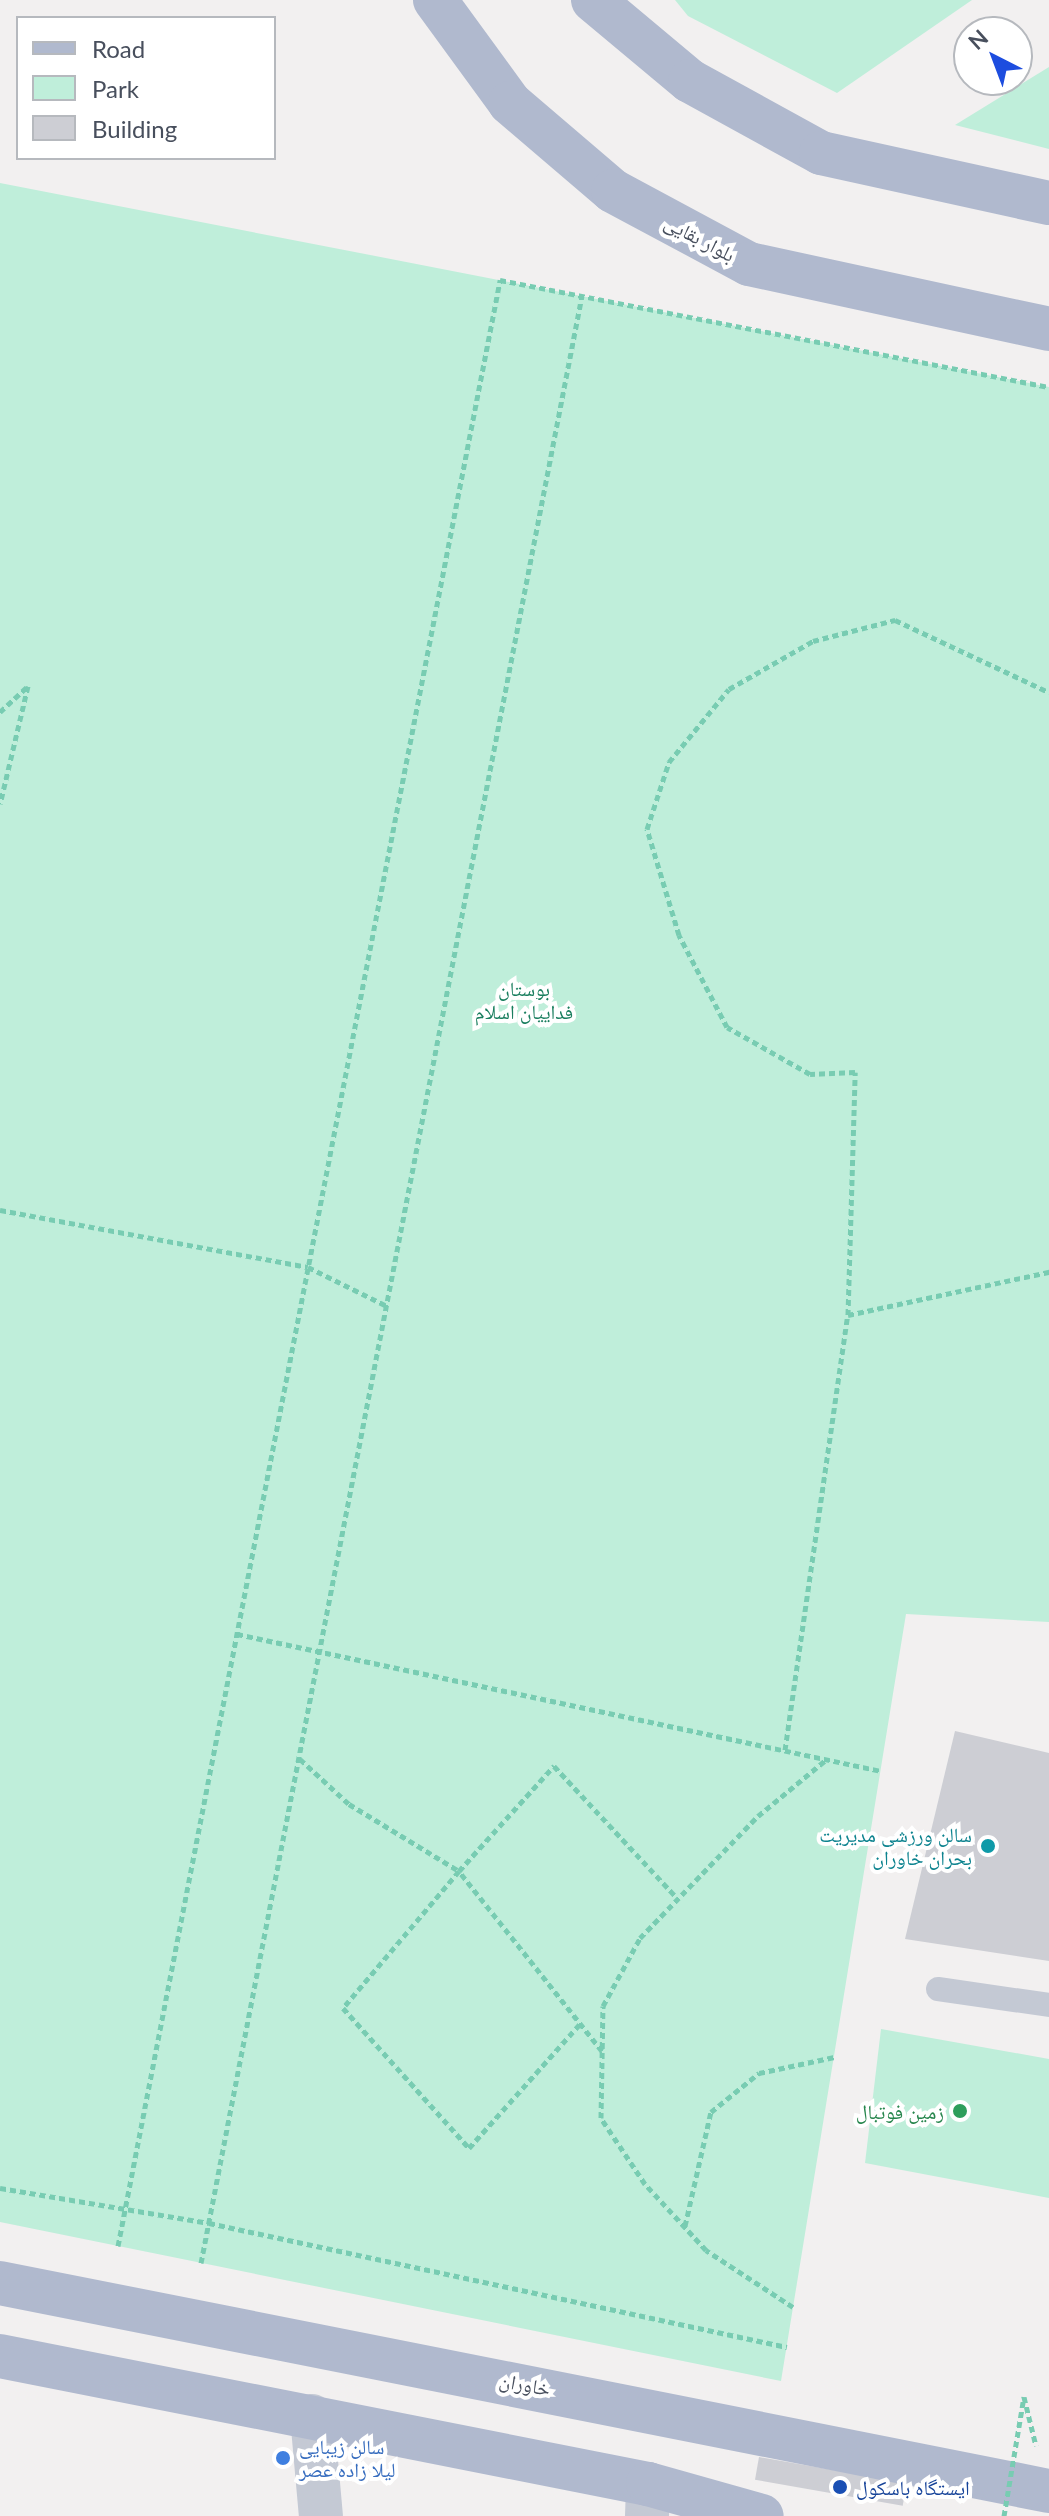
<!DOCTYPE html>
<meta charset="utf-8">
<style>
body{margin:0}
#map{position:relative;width:1049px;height:2516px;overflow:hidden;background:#f2f0f0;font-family:Lato,"Noto Naskh Arabic",sans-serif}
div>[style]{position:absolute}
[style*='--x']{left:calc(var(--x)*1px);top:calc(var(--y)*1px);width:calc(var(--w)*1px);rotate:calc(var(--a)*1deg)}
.green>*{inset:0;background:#bfeeda}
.building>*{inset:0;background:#cdced4;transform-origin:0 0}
.path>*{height:5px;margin-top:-2.5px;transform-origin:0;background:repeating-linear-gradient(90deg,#78ccb2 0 6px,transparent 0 10px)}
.lane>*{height:24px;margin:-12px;padding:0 12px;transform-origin:12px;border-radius:12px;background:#c4c9d4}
.street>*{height:44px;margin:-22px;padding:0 22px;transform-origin:22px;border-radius:22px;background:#c4c9d4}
.primary>*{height:44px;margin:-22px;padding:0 22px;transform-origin:22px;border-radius:22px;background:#b0b9ce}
.path-bridge>*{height:5px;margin-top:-2.5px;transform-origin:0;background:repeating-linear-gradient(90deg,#78ccb2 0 6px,transparent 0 10px)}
.dots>*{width:22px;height:22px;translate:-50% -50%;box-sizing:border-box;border:4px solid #fff;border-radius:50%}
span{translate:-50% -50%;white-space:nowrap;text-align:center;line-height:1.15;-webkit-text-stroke:8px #fff;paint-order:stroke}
.street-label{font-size:20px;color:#484f5d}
.park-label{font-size:20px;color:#197e5e}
.culture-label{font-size:20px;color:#0d838f}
.right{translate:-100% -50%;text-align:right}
.leisure-label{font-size:20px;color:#27864d}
.shop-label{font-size:20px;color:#366cbe}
.left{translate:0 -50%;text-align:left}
.transit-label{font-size:20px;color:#164399}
.legend{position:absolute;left:16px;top:16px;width:260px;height:144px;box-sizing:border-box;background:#fff;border:2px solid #b6b9be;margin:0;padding:10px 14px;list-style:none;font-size:24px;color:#484f5d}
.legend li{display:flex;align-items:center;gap:16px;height:40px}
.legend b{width:40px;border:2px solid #b6b9be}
.north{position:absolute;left:953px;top:16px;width:80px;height:80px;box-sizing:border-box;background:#fff;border:2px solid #b6b9be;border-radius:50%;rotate:318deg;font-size:22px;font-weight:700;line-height:32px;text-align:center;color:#484f5d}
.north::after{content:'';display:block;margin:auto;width:28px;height:36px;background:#1d4ddf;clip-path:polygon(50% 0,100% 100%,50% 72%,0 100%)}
</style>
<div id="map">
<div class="green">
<i style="clip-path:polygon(675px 0,972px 0,837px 93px,688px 16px)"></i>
<i style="clip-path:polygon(1049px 67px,1049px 149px,955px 125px)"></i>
<i style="clip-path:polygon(0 183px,1049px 387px,1049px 1622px,906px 1614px,781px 2381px,0 2222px)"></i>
<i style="clip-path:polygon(881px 2029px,1049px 2059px,1049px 2198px,865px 2163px)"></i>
</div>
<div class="building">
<i style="clip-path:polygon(955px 1731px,1049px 1753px,1049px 1961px,905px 1939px)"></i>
<i style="left:759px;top:2457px;width:150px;height:23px;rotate:10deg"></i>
</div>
<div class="path">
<i style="--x:0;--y:712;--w:38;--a:-43"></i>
<i style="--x:28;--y:686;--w:121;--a:103.3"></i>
<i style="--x:0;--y:1210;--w:313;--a:10.5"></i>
<i style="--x:308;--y:1267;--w:88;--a:26.3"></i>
<i style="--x:848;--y:1315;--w:206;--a:-12.1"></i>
<i style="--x:237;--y:1634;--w:658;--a:12.01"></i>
<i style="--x:785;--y:1750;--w:440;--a:-81.8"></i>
<i style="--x:848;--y:1315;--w:243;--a:-88.3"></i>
<i style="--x:855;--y:1072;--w:45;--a:177.5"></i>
<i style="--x:810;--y:1074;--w:95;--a:-150.5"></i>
<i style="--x:727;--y:1027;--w:104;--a:-117.6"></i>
<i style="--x:679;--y:935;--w:111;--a:-106.8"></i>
<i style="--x:647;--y:829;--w:71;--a:-71.8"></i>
<i style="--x:669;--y:762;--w:94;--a:-50.6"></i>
<i style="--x:729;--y:689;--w:97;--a:-29.7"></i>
<i style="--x:813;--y:641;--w:85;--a:-14.4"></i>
<i style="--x:895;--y:620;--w:170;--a:25.1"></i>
<i style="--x:300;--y:1759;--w:67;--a:42.6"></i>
<i style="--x:349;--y:1804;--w:129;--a:31.3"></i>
<i style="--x:459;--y:1871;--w:180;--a:130.3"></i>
<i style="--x:343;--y:2008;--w:188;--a:48"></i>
<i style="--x:469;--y:2148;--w:166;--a:-48.2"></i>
<i style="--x:602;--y:2051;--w:230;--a:-128.5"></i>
<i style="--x:459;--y:1871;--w:142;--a:-47.9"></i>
<i style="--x:554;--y:1766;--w:180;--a:47"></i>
<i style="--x:0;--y:2188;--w:212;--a:9.5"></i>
<i style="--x:209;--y:2223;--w:591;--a:12.11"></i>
<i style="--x:685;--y:2226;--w:117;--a:-77.2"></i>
<i style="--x:711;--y:2112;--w:62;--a:-39.1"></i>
<i style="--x:759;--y:2073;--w:77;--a:-12"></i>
<i style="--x:118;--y:2246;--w:2003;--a:-79"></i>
<i style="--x:500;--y:280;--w:559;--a:11.03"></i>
<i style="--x:201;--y:2263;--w:2004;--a:-79.04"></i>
<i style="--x:793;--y:2307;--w:104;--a:-146.8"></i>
<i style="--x:706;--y:2250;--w:90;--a:-132.7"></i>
<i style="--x:645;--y:2184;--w:79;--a:-123.7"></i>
<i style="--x:601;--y:2118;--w:112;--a:-89"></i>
<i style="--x:603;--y:2006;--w:77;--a:-61.4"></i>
<i style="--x:640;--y:1938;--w:170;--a:-46"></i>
<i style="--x:758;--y:1816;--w:89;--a:-39.6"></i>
<i style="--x:1024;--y:2397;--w:50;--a:76.2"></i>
</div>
<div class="lane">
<i style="--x:938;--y:1989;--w:112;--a:8.2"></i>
</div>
<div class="street">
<i style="--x:312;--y:2416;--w:100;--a:84.9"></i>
<i style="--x:647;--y:2516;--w:32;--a:-88"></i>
</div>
<div class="primary">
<i style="--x:435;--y:0;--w:127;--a:53.9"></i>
<i style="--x:510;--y:103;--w:135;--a:40.5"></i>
<i style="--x:613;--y:191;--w:154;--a:28.2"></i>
<i style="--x:749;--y:264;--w:307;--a:12.2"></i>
<i style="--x:593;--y:0;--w:126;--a:39.9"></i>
<i style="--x:690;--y:81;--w:149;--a:28.8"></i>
<i style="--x:821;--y:153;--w:233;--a:12.4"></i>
<i style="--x:0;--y:2283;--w:1069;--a:11.22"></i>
<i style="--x:0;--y:2356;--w:661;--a:11.17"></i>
<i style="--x:648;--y:2484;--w:118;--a:15.7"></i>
</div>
<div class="path-bridge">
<i style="--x:1004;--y:2516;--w:121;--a:-80.5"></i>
</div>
<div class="dots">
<i style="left:988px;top:1846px;background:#0f9aa8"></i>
<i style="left:960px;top:2111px;background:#2e9e5b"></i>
<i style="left:283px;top:2458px;background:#3f7fe0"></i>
<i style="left:840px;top:2487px;background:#1a4fb4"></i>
</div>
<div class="street-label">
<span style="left:700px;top:238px;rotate:28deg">بلوار بقایی</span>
<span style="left:525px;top:2384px;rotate:11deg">خاوران</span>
</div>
<div class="park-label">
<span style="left:524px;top:1000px">بوستان<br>فداییان اسلام</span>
</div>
<div class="culture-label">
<span class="right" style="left:972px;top:1846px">سالن ورزشی مدیریت<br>بحران خاوران</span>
</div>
<div class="leisure-label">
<span class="right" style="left:944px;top:2111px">زمین فوتبال</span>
</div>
<div class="shop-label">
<span class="left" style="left:299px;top:2458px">سالن زیبایی<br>لیلا زاده عصر</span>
</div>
<div class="transit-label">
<span class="left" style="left:856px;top:2487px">ایستگاه باسکول</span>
</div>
<ul class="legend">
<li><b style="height:10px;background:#b0b9ce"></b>Road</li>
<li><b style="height:22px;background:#bfeeda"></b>Park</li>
<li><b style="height:22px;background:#cdced4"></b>Building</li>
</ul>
<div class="north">N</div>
</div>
